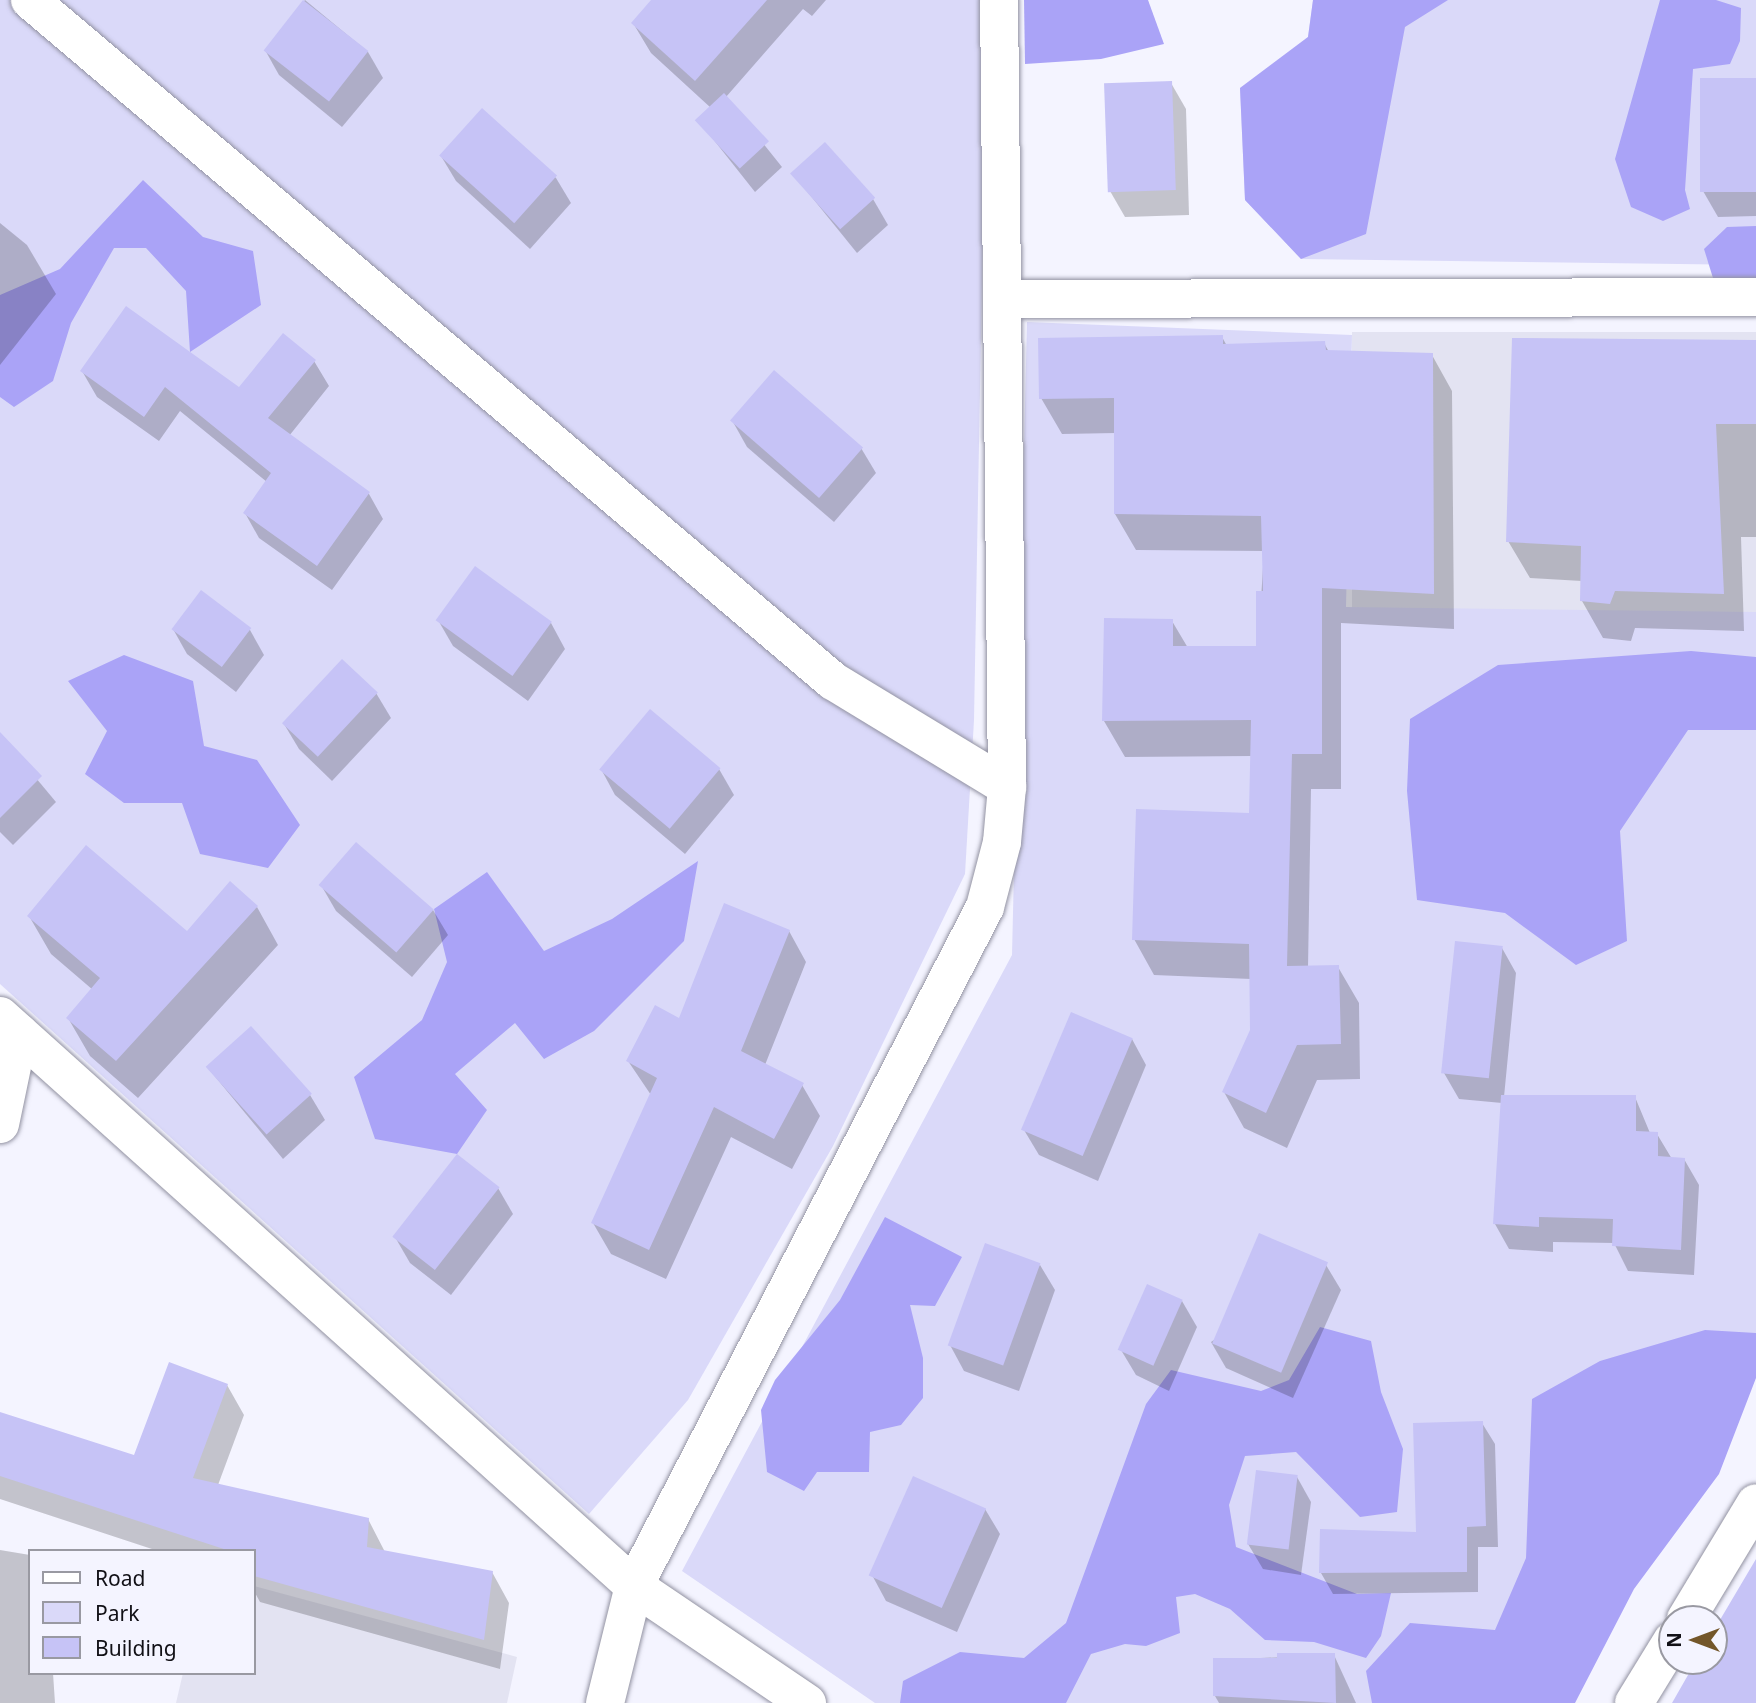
<!DOCTYPE html>
<style>
body{margin:0}
#map{position:relative;width:1756px;height:1703px;overflow:hidden;background:#f4f4ff;font-family:"Noto Sans",sans-serif}
div>[style]{position:absolute}
[style*='--x']{left:calc(var(--x)*1px);top:calc(var(--y)*1px);width:calc(var(--w)*1px);rotate:calc(var(--a)*1deg)}
.built>*{inset:0;background:#e3e3f2;transform-origin:0 0}
.green>*{inset:0;background:#dad9f9}
.forest>*{inset:0;background:#aaa3f7}
.shadow>*{inset:0;background:#0003}
.building>*{inset:0;background:#c6c3f6;transform-origin:0 0}
.roads{filter:drop-shadow(0 0 2px #9292a2) drop-shadow(0 0 2px #9292a2)}
.street>*{height:38px;margin:-19px;padding:0 19px;transform-origin:19px;border-radius:19px;background:#fff}
span{translate:-50% -50%;white-space:nowrap;text-align:center;line-height:1.15;-webkit-text-stroke:7px #f4f4ff;paint-order:stroke}
.legend{position:absolute;left:28px;top:1549px;width:228px;height:126px;box-sizing:border-box;background:#f4f4ff;border:2px solid #9999a2;margin:0;padding:9px 12px;list-style:none;font-size:21px;color:#111016}
.legend li{display:flex;align-items:center;gap:14px;height:35px}
.legend b{width:35px;border:2px solid #9999a2}
.north{position:absolute;left:1658px;top:1605px;width:70px;height:70px;box-sizing:border-box;background:#f4f4ff;border:2px solid #9999a2;border-radius:50%;rotate:270deg;font-size:19px;font-weight:700;line-height:28px;text-align:center;color:#111016}
.north::after{content:'';display:block;margin:auto;width:24px;height:32px;background:#73562a;clip-path:polygon(50% 0,100% 100%,50% 72%,0 100%)}
</style>
<div id="map">
<div class="built">
<i style="left:1756px;top:332px;width:280px;height:404px;rotate:90deg"></i>
<i style="clip-path:polygon(254px 1586px,517px 1657px,507px 1703px,176px 1703px,183px 1673px,254px 1673px)"></i>
</div>
<div class="green">
<i style="clip-path:polygon(0 0,987px 0,974px 720px,965px 874px,833px 1146px,688px 1400px,589px 1514px,0 984px)"></i>
<i style="clip-path:polygon(1313px 0,1756px 0,1756px 265px,1301px 259px,1245px 200px,1240px 88px,1308px 37px)"></i>
<i style="clip-path:polygon(1027px 322px,1352px 335px,1346px 607px,1756px 612px,1756px 1372px,1549px 1703px,875px 1703px,682px 1571px,1012px 955px)"></i>
</div>
<div class="forest">
<i style="clip-path:polygon(1024px 0,1148px 0,1164px 44px,1101px 59px,1025px 64px)"></i>
<i style="clip-path:polygon(1313px 0,1448px 0,1405px 27px,1366px 234px,1301px 259px,1245px 200px,1240px 88px,1308px 37px)"></i>
<i style="clip-path:polygon(1660px 0,1716px 0,1741px 8px,1740px 41px,1730px 64px,1693px 69px,1685px 190px,1690px 209px,1663px 221px,1631px 207px,1615px 159px)"></i>
<i style="clip-path:polygon(143px 180px,203px 237px,253px 251px,261px 305px,190px 352px,186px 291px,146px 248px,114px 248px,71px 323px,53px 381px,14px 407px,0 397px,0 295px,60px 269px)"></i>
<i style="clip-path:polygon(1756px 226px,1756px 285px,1713px 278px,1704px 249px,1727px 227px)"></i>
<i style="clip-path:polygon(1691px 651px,1756px 657px,1756px 730px,1688px 730px,1620px 831px,1627px 941px,1576px 965px,1505px 913px,1417px 900px,1407px 791px,1410px 719px,1498px 665px)"></i>
<i style="clip-path:polygon(124px 655px,193px 681px,204px 746px,257px 760px,300px 825px,268px 868px,200px 854px,182px 803px,124px 803px,85px 774px,107px 731px,68px 681px)"></i>
<i style="clip-path:polygon(698px 861px,684px 941px,594px 1031px,544px 1059px,515px 1023px,455px 1074px,487px 1110px,457px 1154px,375px 1139px,354px 1077px,422px 1020px,447px 962px,434px 909px,487px 872px,544px 951px,612px 919px)"></i>
<i style="clip-path:polygon(885px 1217px,962px 1257px,935px 1306px,910px 1305px,923px 1358px,923px 1398px,901px 1425px,870px 1432px,869px 1472px,817px 1472px,804px 1491px,767px 1472px,761px 1410px,775px 1380px,840px 1300px)"></i>
<i style="clip-path:polygon(1320px 1327px,1371px 1341px,1381px 1392px,1403px 1449px,1397px 1512px,1360px 1517px,1296px 1452px,1245px 1456px,1229px 1505px,1236px 1547px,1357px 1594px,1391px 1593px,1381px 1636px,1366px 1658px,1314px 1642px,1265px 1640px,1230px 1609px,1195px 1594px,1176px 1597px,1180px 1633px,1146px 1646px,1125px 1644px,1091px 1654px,1066px 1703px,900px 1703px,903px 1681px,960px 1652px,1024px 1658px,1066px 1623px,1146px 1404px,1171px 1370px,1261px 1391px,1289px 1380px)"></i>
<i style="clip-path:polygon(1705px 1330px,1756px 1333px,1756px 1378px,1719px 1474px,1634px 1589px,1575px 1703px,1372px 1703px,1366px 1671px,1410px 1623px,1495px 1630px,1526px 1558px,1532px 1399px,1600px 1361px)"></i>
</div>
<div class="shadow">
<i style="clip-path:polygon(305px 0,368px 52px,383px 78px,342px 127px,279px 75px,265px 50px)"></i>
<i style="clip-path:polygon(653px 0,826px 0,812px 16px,803px 9px,726px 97px,782px 167px,755px 192px,698px 120px,711px 108px,651px 53px,633px 23px)"></i>
<i style="clip-path:polygon(1756px 81px,1756px 216px,1718px 217px,1703px 191px)"></i>
<i style="clip-path:polygon(1171px 83px,1186px 109px,1189px 215px,1125px 217px,1110px 191px)"></i>
<i style="clip-path:polygon(482px 110px,556px 178px,571px 203px,530px 249px,456px 181px,441px 156px)"></i>
<i style="clip-path:polygon(793px 174px,873px 199px,888px 225px,857px 253px)"></i>
<i style="clip-path:polygon(0 223px,27px 245px,56px 294px,0 365px)"></i>
<i style="clip-path:polygon(1222px 337px,1227px 346px,1324px 343px,1329px 352px,1432px 355px,1452px 391px,1454px 629px,1341px 623px,1341px 789px,1311px 789px,1308px 968px,1338px 967px,1359px 1003px,1360px 1079px,1317px 1080px,1287px 1148px,1244px 1128px,1224px 1092px,1252px 1030px,1251px 979px,1154px 975px,1134px 939px,1251px 815px,1252px 756px,1125px 757px,1104px 721px,1172px 621px,1188px 648px,1258px 648px,1264px 551px,1136px 550px,1115px 514px,1116px 433px,1062px 434px,1041px 398px)"></i>
<i style="clip-path:polygon(1756px 342px,1756px 537px,1741px 537px,1744px 631px,1635px 628px,1631px 641px,1603px 638px,1582px 601px,1582px 581px,1530px 578px,1508px 541px)"></i>
<i style="clip-path:polygon(314px 361px,329px 386px,289px 436px,369px 494px,383px 519px,332px 590px,259px 538px,245px 513px,267px 482px,180px 411px,159px 441px,97px 397px,82px 371px,239px 389px)"></i>
<i style="clip-path:polygon(733px 422px,861px 448px,876px 473px,834px 522px,747px 447px)"></i>
<i style="clip-path:polygon(438px 620px,551px 623px,565px 649px,528px 701px,453px 646px)"></i>
<i style="clip-path:polygon(173px 629px,250px 630px,264px 655px,236px 692px,187px 654px)"></i>
<i style="clip-path:polygon(376px 693px,391px 718px,332px 781px,299px 749px,284px 724px)"></i>
<i style="clip-path:polygon(0 735px,56px 802px,13px 845px,0 832px)"></i>
<i style="clip-path:polygon(601px 769px,719px 769px,734px 795px,685px 854px,615px 795px)"></i>
<i style="clip-path:polygon(321px 885px,433px 910px,448px 935px,412px 977px,336px 911px)"></i>
<i style="clip-path:polygon(257px 907px,278px 945px,138px 1098px,90px 1056px,68px 1018px,93px 990px,51px 954px,29px 916px,188px 934px)"></i>
<i style="clip-path:polygon(789px 931px,806px 962px,765px 1065px,802px 1085px,820px 1116px,792px 1169px,731px 1137px,666px 1279px,611px 1254px,593px 1223px,651px 1095px,628px 1061px)"></i>
<i style="clip-path:polygon(1502px 948px,1516px 973px,1504px 1097px,1635px 1097px,1650px 1133px,1657px 1134px,1672px 1159px,1684px 1159px,1699px 1185px,1694px 1275px,1628px 1271px,1614px 1243px,1553px 1242px,1553px 1252px,1509px 1249px,1495px 1224px,1502px 1103px,1459px 1099px,1444px 1073px)"></i>
<i style="clip-path:polygon(1132px 1039px,1146px 1065px,1098px 1181px,1039px 1155px,1024px 1130px)"></i>
<i style="clip-path:polygon(208px 1068px,310px 1095px,325px 1120px,283px 1159px)"></i>
<i style="clip-path:polygon(498px 1188px,513px 1214px,451px 1295px,410px 1263px,395px 1237px)"></i>
<i style="clip-path:polygon(1040px 1265px,1055px 1290px,1019px 1391px,964px 1371px,950px 1345px)"></i>
<i style="clip-path:polygon(1326px 1265px,1341px 1290px,1293px 1398px,1226px 1368px,1211px 1342px)"></i>
<i style="clip-path:polygon(1182px 1301px,1197px 1327px,1169px 1391px,1136px 1375px,1121px 1350px)"></i>
<i style="clip-path:polygon(227px 1385px,244px 1415px,218px 1485px,368px 1519px,385px 1552px,492px 1572px,509px 1603px,500px 1669px,260px 1602px,254px 1591px,254px 1551px,158px 1551px,0 1499px,0 1413px,135px 1458px)"></i>
<i style="clip-path:polygon(1482px 1423px,1495px 1444px,1498px 1547px,1478px 1547px,1478px 1592px,1333px 1594px,1321px 1573px,1418px 1534px)"></i>
<i style="clip-path:polygon(1297px 1477px,1311px 1502px,1301px 1575px,1263px 1569px,1248px 1544px)"></i>
<i style="clip-path:polygon(985px 1509px,1000px 1534px,957px 1632px,886px 1601px,872px 1575px)"></i>
<i style="clip-path:polygon(0 1550px,30px 1555px,30px 1673px,53px 1673px,55px 1703px,0 1703px)"></i>
<i style="clip-path:polygon(1334px 1655px,1356px 1703px,1219px 1703px,1215px 1696px,1215px 1660px)"></i>
</div>
<div class="building">
<i style="left:303px;top:0;width:83px;height:64px;rotate:38deg"></i>
<i style="clip-path:polygon(651px 0,767px 0,695px 81px,631px 23px)"></i>
<i style="left:1700px;top:78px;width:56px;height:114px"></i>
<i style="left:1172px;top:81px;width:109px;height:68px;rotate:88deg"></i>
<i style="left:724px;top:93px;width:66px;height:40px;rotate:47deg"></i>
<i style="left:482px;top:108px;width:101px;height:64px;rotate:42deg"></i>
<i style="left:825px;top:142px;width:75px;height:47px;rotate:48deg"></i>
<i style="clip-path:polygon(126px 306px,239px 387px,283px 333px,316px 360px,268px 418px,370px 492px,317px 566px,243px 513px,271px 473px,165px 387px,144px 417px,80px 371px)"></i>
<i style="clip-path:polygon(1223px 335px,1223px 344px,1325px 341px,1326px 350px,1433px 353px,1434px 594px,1322px 588px,1322px 754px,1292px 754px,1287px 966px,1339px 965px,1341px 1044px,1297px 1045px,1266px 1113px,1222px 1092px,1250px 1030px,1249px 944px,1132px 940px,1136px 809px,1249px 813px,1251px 720px,1102px 721px,1104px 618px,1173px 619px,1173px 646px,1256px 646px,1256px 591px,1263px 591px,1261px 516px,1114px 514px,1114px 398px,1039px 399px,1038px 338px)"></i>
<i style="clip-path:polygon(1512px 338px,1756px 340px,1756px 424px,1716px 424px,1724px 594px,1615px 591px,1610px 604px,1580px 601px,1581px 546px,1506px 542px)"></i>
<i style="left:774px;top:370px;width:118px;height:67px;rotate:41deg"></i>
<i style="left:475px;top:566px;width:95px;height:67px;rotate:36deg"></i>
<i style="left:201px;top:590px;width:63px;height:49px;rotate:37deg"></i>
<i style="left:342px;top:659px;width:49px;height:88px;rotate:43deg"></i>
<i style="left:650px;top:709px;width:92px;height:79px;rotate:40deg"></i>
<i style="clip-path:polygon(0 732px,42px 776px,0 818px)"></i>
<i style="left:356px;top:842px;width:103px;height:57px;rotate:41deg"></i>
<i style="clip-path:polygon(86px 845px,187px 931px,230px 881px,258px 906px,116px 1061px,66px 1018px,100px 978px,27px 916px)"></i>
<i style="clip-path:polygon(724px 903px,790px 930px,741px 1051px,804px 1083px,774px 1139px,714px 1107px,649px 1250px,591px 1223px,657px 1078px,626px 1061px,655px 1005px,679px 1018px)"></i>
<i style="left:1455px;top:941px;width:48px;height:133px;rotate:6deg"></i>
<i style="left:1071px;top:1012px;width:67px;height:128px;rotate:23deg"></i>
<i style="left:251px;top:1026px;width:91px;height:61px;rotate:48deg"></i>
<i style="clip-path:polygon(1501px 1095px,1636px 1095px,1636px 1131px,1658px 1132px,1658px 1156px,1685px 1158px,1681px 1250px,1612px 1246px,1613px 1219px,1539px 1217px,1539px 1227px,1493px 1224px)"></i>
<i style="left:457px;top:1154px;width:54px;height:105px;rotate:38deg"></i>
<i style="left:1259px;top:1233px;width:75px;height:120px;rotate:23deg"></i>
<i style="left:985px;top:1243px;width:59px;height:109px;rotate:20deg"></i>
<i style="left:1147px;top:1284px;width:39px;height:72px;rotate:24deg"></i>
<i style="clip-path:polygon(169px 1362px,228px 1384px,193px 1478px,369px 1518px,367px 1547px,493px 1571px,484px 1640px,254px 1576px,254px 1551px,230px 1551px,0 1476px,0 1412px,134px 1455px)"></i>
<i style="clip-path:polygon(1483px 1421px,1486px 1526px,1467px 1527px,1467px 1572px,1319px 1573px,1320px 1529px,1416px 1532px,1413px 1423px)"></i>
<i style="left:1256px;top:1470px;width:42px;height:75px;rotate:7deg"></i>
<i style="left:913px;top:1476px;width:80px;height:109px;rotate:24deg"></i>
<i style="clip-path:polygon(1756px 1559px,1756px 1703px,1672px 1703px,1696px 1661px,1714px 1661px,1714px 1630px)"></i>
<i style="clip-path:polygon(1277px 1653px,1335px 1653px,1336px 1703px,1213px 1696px,1213px 1658px,1277px 1658px)"></i>
</div>
<div class="roads">
<div class="street">
<i style="--x:30;--y:0;--w:1053;--a:40.3"></i>
<i style="--x:833;--y:681;--w:204;--a:31.3"></i>
<i style="--x:1002;--y:299;--w:754;--a:-0.15"></i>
<i style="--x:0;--y:1016;--w:853;--a:41.96"></i>
<i style="--x:634;--y:1586;--w:209;--a:34.1"></i>
<i style="--x:0;--y:1124;--w:93;--a:-78.2"></i>
<i style="--x:1686;--y:1619;--w:135;--a:-58.9"></i>
<i style="--x:605;--y:1703;--w:121;--a:-76.1"></i>
<i style="--x:634;--y:1586;--w:764;--a:-62.66"></i>
<i style="--x:985;--y:907;--w:67;--a:-75.3"></i>
<i style="--x:1002;--y:842;--w:55;--a:-84.8"></i>
<i style="--x:1007;--y:787;--w:787;--a:-90.58"></i>
<i style="--x:1634;--y:1703;--w:73;--a:-58.5"></i>
</div>
</div>
<ul class="legend">
<li><b style="height:9px;background:#fff"></b>Road</li>
<li><b style="height:19px;background:#dad9f9"></b>Park</li>
<li><b style="height:19px;background:#c6c3f6"></b>Building</li>
</ul>
<div class="north">N</div>
</div>
